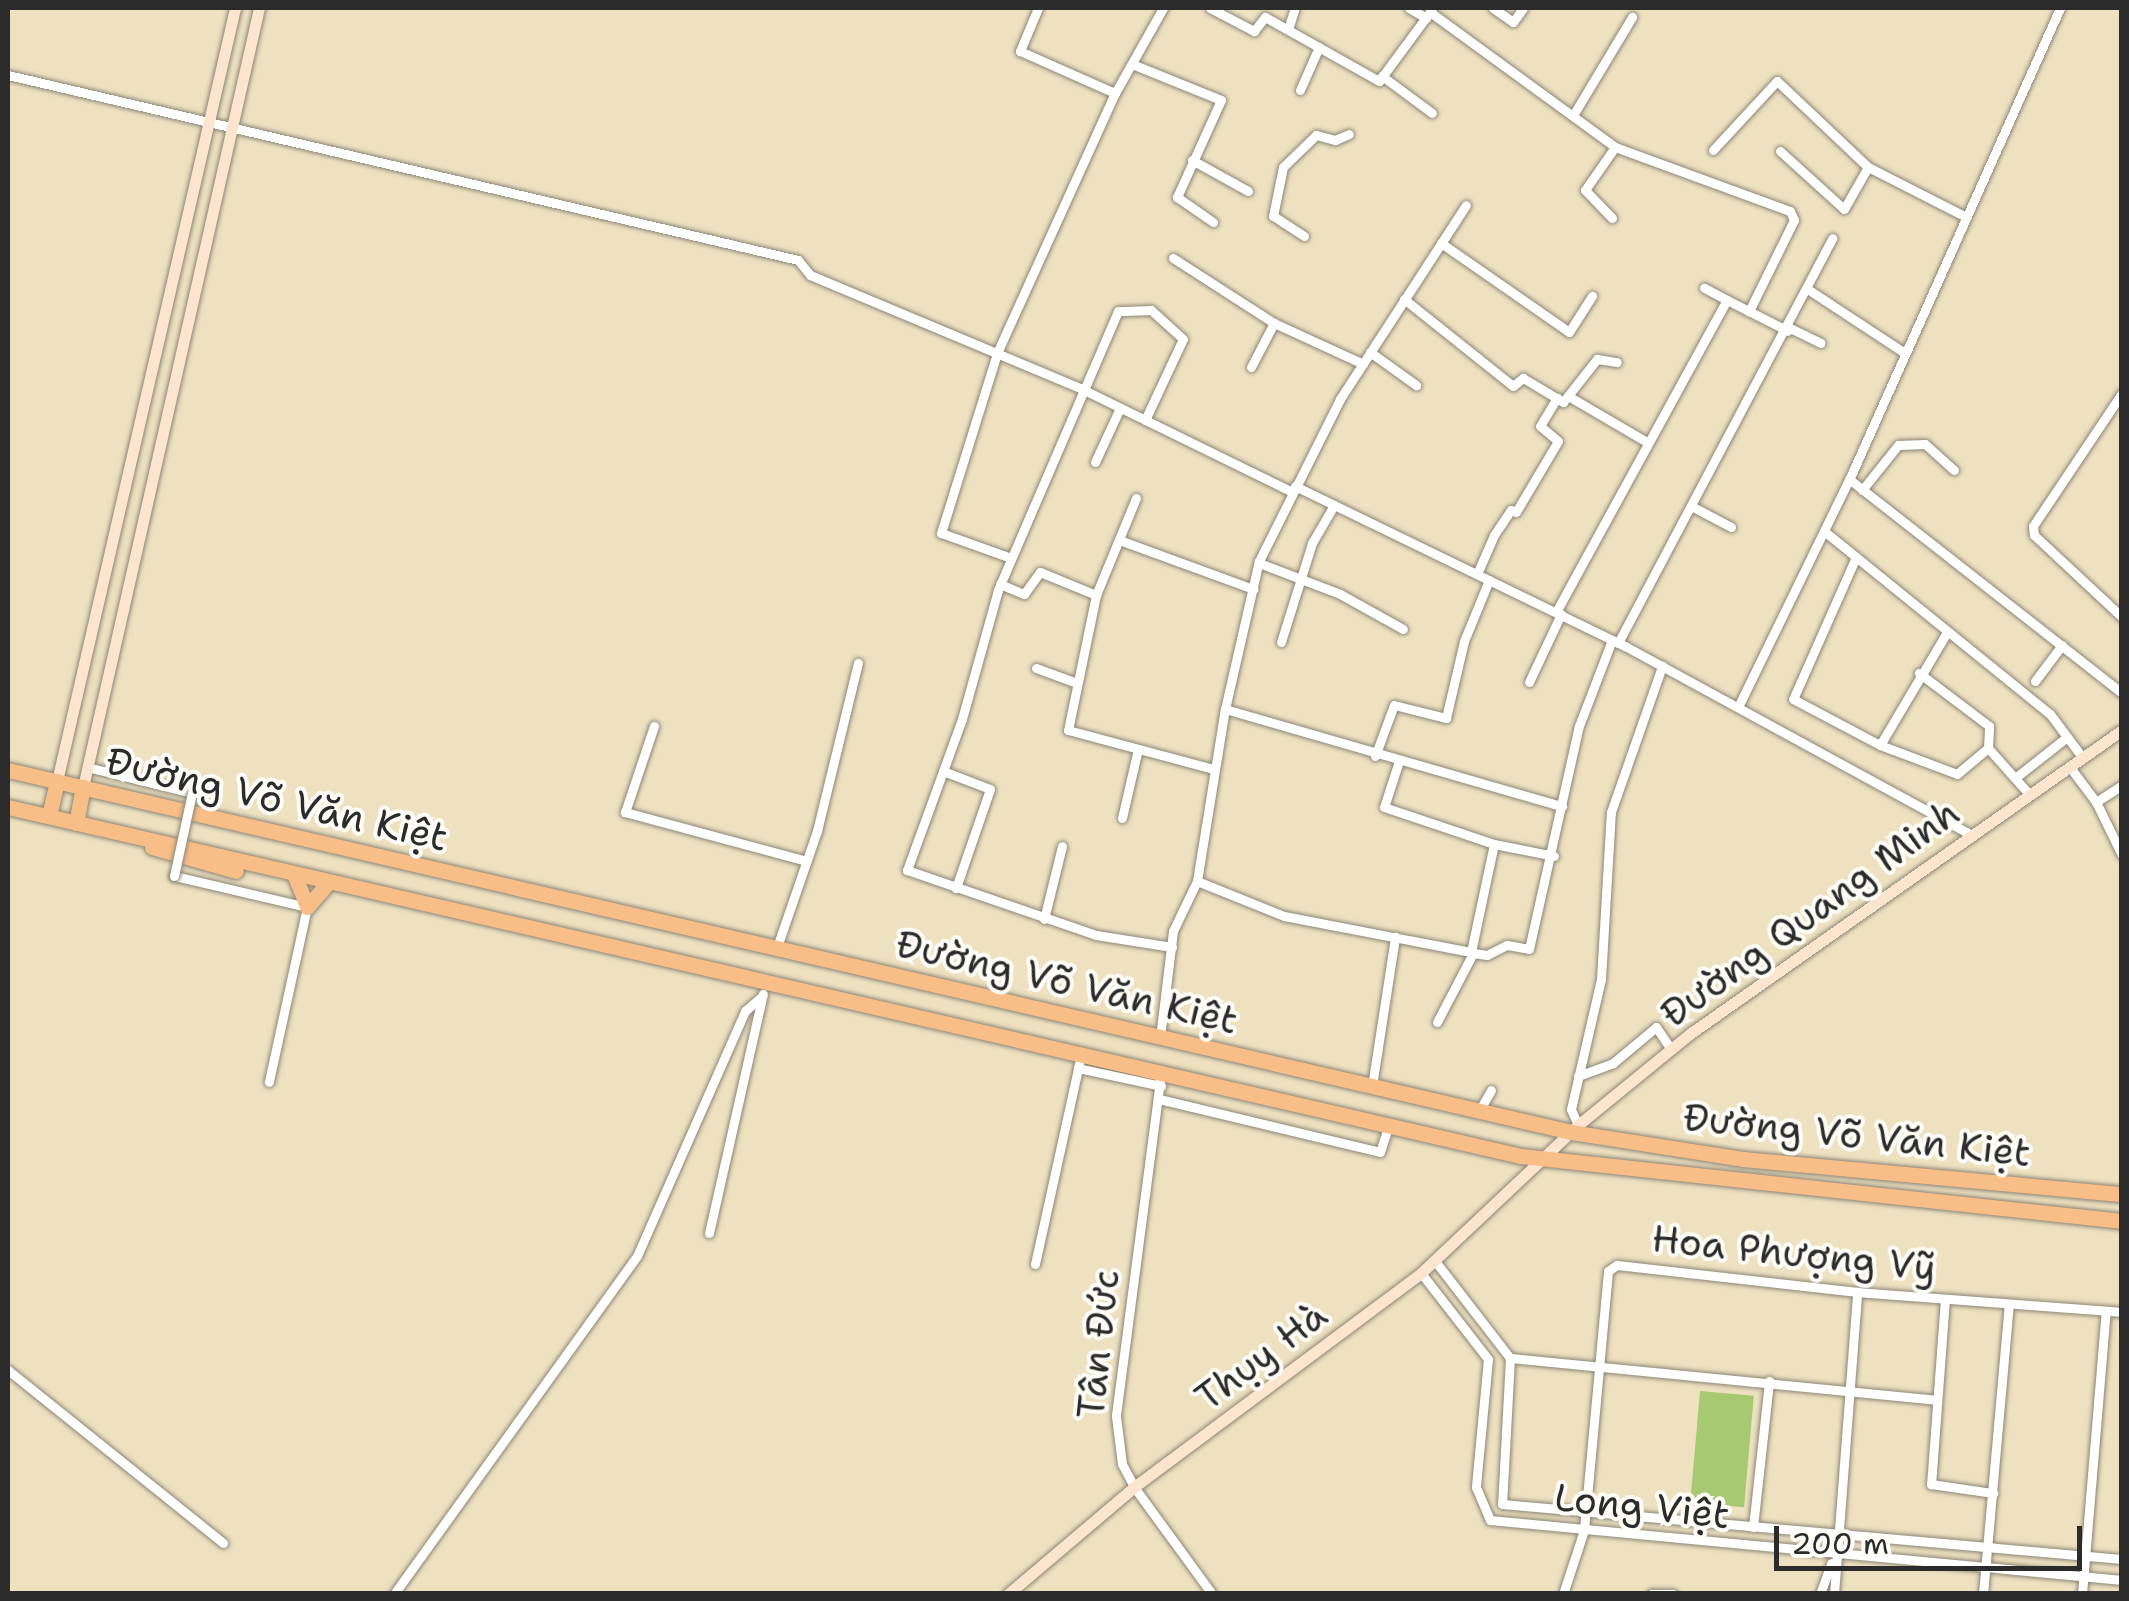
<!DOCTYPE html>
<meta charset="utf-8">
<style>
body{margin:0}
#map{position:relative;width:2129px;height:1601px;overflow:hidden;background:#ede1c0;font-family:"Shantell Sans",sans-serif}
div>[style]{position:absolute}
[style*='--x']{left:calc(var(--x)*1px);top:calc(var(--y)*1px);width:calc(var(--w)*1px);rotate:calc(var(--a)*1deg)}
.green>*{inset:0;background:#a6c972;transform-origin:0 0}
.roads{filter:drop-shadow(0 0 2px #8c8676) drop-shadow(0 0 2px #8c8676)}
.street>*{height:9px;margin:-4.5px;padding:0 4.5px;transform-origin:4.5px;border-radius:4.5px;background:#fff}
.secondary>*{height:11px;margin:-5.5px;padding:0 5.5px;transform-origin:5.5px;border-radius:5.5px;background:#fce5cf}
.highway>*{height:15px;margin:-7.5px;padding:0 7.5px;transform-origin:7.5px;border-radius:7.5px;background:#f7be87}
.bridges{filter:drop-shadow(0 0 2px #8c8676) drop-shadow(0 0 2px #8c8676)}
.street-bridge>*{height:9px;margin:-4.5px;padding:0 4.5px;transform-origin:4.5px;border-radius:4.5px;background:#fff}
span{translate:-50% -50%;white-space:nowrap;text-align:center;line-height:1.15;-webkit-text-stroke:8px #fdfcf7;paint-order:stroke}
.street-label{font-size:38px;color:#2b2b2b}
.frame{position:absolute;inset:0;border:10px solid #2b2b2b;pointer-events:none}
.scale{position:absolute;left:1774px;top:1526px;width:308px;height:45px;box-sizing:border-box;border:5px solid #2b2b2b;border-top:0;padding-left:12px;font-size:30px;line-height:35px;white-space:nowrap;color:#2b2b2b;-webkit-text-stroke:8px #fdfcf7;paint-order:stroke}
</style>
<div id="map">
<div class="green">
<i style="left:1700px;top:1391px;width:54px;height:112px;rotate:5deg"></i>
</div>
<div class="roads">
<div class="street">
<i style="--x:1038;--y:8;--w:47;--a:112.7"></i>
<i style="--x:1020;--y:51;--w:104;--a:23.9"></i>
<i style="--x:1210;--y:8;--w:50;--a:27.6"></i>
<i style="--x:1254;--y:31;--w:18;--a:-52"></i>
<i style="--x:1265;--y:17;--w:131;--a:29.3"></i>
<i style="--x:1379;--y:81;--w:89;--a:-53.6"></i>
<i style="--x:1409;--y:8;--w:20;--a:30"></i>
<i style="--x:1493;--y:8;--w:24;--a:35"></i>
<i style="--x:1513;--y:22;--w:17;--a:-54"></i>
<i style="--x:1430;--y:12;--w:229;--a:36.1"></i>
<i style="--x:1615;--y:147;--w:186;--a:20.1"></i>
<i style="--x:1790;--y:211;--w:10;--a:66"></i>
<i style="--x:1794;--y:220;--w:102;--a:116.3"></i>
<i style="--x:1288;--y:29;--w:22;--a:-72"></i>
<i style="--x:1132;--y:64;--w:96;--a:22"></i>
<i style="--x:1221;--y:100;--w:107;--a:114.4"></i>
<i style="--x:1177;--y:197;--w:44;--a:34.8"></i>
<i style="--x:8;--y:75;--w:811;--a:13.18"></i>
<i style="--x:798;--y:260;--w:19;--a:51"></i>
<i style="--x:810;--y:275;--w:293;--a:22.7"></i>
<i style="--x:1080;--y:388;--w:236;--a:26.1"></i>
<i style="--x:1382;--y:76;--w:62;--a:36.5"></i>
<i style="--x:1300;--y:90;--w:47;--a:-66.2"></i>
<i style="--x:1575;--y:112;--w:111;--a:-59"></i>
<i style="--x:1713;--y:150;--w:94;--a:-47.2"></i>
<i style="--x:1777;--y:81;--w:125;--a:43.4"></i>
<i style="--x:1868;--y:167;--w:108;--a:27"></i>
<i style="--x:1780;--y:151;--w:86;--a:42.2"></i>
<i style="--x:1844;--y:209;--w:48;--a:-60.3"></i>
<i style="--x:1192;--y:160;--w:64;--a:29"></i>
<i style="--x:1612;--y:218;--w:39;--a:-134"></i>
<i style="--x:1585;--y:190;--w:52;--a:-55.1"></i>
<i style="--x:1304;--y:236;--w:37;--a:-147"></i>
<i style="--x:1273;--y:216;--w:50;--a:-78.5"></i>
<i style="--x:1283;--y:167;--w:46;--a:-44.1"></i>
<i style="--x:1316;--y:135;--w:20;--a:15"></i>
<i style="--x:1335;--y:140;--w:15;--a:-23"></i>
<i style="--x:1441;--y:243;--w:156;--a:34.8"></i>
<i style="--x:1569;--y:332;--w:43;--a:-57.4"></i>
<i style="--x:1173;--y:258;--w:120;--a:32.8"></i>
<i style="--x:1274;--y:323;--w:98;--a:24.7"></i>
<i style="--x:1809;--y:290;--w:111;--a:33.3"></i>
<i style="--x:1404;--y:299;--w:139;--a:38.6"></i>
<i style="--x:1513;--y:386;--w:13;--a:-39"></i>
<i style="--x:1523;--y:378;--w:47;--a:31"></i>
<i style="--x:1563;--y:402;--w:55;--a:-51.7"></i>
<i style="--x:1597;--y:359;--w:20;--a:9"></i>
<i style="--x:1727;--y:300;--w:68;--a:26.9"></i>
<i style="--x:1790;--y:328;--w:34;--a:26"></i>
<i style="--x:1370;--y:352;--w:57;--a:35.7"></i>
<i style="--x:1251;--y:367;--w:50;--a:-62.4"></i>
<i style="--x:2122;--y:393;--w:160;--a:123.8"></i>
<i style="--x:2033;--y:526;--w:9;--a:84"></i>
<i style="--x:2034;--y:535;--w:120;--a:43"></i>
<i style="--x:1568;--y:396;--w:89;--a:30.3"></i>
<i style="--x:1145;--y:420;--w:89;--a:-64.9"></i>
<i style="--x:1183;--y:339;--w:43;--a:-137.8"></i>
<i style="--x:1151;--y:310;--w:33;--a:178"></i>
<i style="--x:1118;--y:311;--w:304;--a:113.3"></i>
<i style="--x:998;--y:590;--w:134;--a:105.6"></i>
<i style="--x:962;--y:719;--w:161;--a:110"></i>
<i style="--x:907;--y:870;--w:200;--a:19"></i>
<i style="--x:1096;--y:935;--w:77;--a:9"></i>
<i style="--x:1095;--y:462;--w:60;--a:-65.2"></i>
<i style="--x:1849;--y:479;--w:347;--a:38.1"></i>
<i style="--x:1295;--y:486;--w:367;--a:25.9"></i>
<i style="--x:1625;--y:646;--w:395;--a:28.6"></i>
<i style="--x:1862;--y:490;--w:58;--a:-51.3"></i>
<i style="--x:1898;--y:445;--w:27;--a:-2"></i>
<i style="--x:1925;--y:444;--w:39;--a:42"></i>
<i style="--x:1136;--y:498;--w:105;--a:112.4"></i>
<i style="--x:1096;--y:595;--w:138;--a:101.7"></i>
<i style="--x:1068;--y:730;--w:151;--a:15"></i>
<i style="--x:1693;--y:507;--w:43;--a:27.8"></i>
<i style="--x:1824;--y:531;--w:291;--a:39"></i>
<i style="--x:2050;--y:714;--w:54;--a:53.3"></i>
<i style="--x:1122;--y:541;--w:140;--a:20.1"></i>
<i style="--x:1856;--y:557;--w:155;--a:113.9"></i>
<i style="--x:1793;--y:699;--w:98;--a:27.9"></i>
<i style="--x:1880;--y:745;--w:82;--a:20.6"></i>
<i style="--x:1957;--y:774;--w:40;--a:-40"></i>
<i style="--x:1988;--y:748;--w:22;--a:-87"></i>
<i style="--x:1989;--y:726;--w:88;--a:-142.9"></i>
<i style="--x:1011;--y:558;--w:74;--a:-160.3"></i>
<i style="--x:941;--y:533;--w:189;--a:-72.7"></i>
<i style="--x:997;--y:353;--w:286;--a:-65.6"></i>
<i style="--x:1115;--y:93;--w:98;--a:-60.5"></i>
<i style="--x:1259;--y:563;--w:87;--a:20.9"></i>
<i style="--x:1340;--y:594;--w:72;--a:29.1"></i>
<i style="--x:1477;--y:574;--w:43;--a:-66.4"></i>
<i style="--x:1494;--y:535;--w:30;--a:-56"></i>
<i style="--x:1511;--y:510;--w:5;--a:22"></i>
<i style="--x:1516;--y:512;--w:82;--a:-59.4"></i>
<i style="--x:1558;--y:441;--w:23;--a:-140"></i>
<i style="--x:1540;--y:426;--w:33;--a:-59"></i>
<i style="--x:1000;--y:584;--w:26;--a:23"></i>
<i style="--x:1024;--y:594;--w:27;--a:-54"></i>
<i style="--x:1040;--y:572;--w:61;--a:22.3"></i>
<i style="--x:1556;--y:612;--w:356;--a:-61.3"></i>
<i style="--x:1727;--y:300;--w:26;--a:-152"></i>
<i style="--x:1281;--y:642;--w:104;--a:-72.6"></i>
<i style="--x:1312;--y:543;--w:44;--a:-59.9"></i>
<i style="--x:1618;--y:643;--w:458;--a:-62.1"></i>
<i style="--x:1036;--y:668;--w:40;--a:20.2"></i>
<i style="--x:2035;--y:681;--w:45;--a:-53.1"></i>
<i style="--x:1529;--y:682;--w:75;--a:-64.8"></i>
<i style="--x:1738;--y:707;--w:263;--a:-64"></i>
<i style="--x:1853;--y:471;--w:507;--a:-65.91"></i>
<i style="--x:1225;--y:709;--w:351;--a:16.1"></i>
<i style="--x:654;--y:726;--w:91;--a:108.6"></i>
<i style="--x:625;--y:812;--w:188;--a:15.1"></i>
<i style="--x:1880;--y:745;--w:131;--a:-59.3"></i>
<i style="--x:1988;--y:748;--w:62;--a:48.3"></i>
<i style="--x:1375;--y:756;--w:54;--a:-69.6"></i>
<i style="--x:1394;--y:705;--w:54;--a:14"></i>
<i style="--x:1446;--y:718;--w:79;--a:-76.8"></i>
<i style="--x:1464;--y:641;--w:66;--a:-67.7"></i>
<i style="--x:1398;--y:764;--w:45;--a:108"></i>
<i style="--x:1384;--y:807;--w:116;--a:18.6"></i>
<i style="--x:2069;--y:766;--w:45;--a:53.1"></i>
<i style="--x:2096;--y:802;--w:59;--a:63.9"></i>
<i style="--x:87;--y:767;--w:108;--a:13.9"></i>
<i style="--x:943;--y:771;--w:50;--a:21"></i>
<i style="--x:990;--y:789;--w:105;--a:109"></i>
<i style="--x:2015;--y:778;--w:66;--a:-38.3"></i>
<i style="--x:2096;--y:802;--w:31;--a:-33"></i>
<i style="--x:1122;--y:818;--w:67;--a:-77"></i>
<i style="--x:174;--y:876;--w:137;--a:13.1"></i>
<i style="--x:307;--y:907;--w:179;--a:102.3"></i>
<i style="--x:1197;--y:881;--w:94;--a:21.9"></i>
<i style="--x:1284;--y:916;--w:185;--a:10.9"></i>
<i style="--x:1044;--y:919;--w:75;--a:-76.1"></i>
<i style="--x:777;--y:947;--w:123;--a:-71"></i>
<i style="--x:817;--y:831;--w:173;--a:-76.3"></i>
<i style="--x:1471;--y:952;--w:110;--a:-78"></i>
<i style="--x:1494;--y:844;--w:61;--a:11.3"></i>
<i style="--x:1473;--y:953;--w:14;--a:8"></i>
<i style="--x:1487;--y:955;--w:22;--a:-27"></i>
<i style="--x:1507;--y:945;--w:22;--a:10"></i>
<i style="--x:1529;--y:949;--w:229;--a:-77.4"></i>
<i style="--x:1579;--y:726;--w:92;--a:-69"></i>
<i style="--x:1437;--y:1022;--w:78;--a:-62.4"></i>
<i style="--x:1160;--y:1037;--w:107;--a:-83"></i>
<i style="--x:1173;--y:931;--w:55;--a:-64.4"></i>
<i style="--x:1197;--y:881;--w:174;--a:-80.8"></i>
<i style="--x:1225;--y:709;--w:152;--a:-77.1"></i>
<i style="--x:1259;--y:561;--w:181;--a:-63.4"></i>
<i style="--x:1340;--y:399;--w:231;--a:-57"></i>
<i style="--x:1078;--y:1068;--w:85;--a:12.2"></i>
<i style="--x:1161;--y:1073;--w:346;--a:97.5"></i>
<i style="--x:1116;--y:1416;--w:48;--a:82.9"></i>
<i style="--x:1122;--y:1464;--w:26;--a:62"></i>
<i style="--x:1134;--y:1487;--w:132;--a:53.9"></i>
<i style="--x:1578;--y:1076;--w:37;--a:-20"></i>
<i style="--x:1613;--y:1063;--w:56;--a:-39.9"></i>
<i style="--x:1656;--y:1027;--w:27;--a:56"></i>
<i style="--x:1372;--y:1086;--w:151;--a:-81.2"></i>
<i style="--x:1159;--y:1099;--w:227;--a:13.5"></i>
<i style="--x:1380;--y:1152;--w:28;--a:-72"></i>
<i style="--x:1479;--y:1111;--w:24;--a:-60"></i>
<i style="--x:1578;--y:1125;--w:17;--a:-114"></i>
<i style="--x:1571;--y:1109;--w:133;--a:-77"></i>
<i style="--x:1601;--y:979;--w:167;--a:-86.6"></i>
<i style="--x:1611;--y:812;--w:155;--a:-70.7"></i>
<i style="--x:709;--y:1233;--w:245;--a:-77.3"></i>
<i style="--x:1435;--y:1261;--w:123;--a:52.3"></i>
<i style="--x:1510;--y:1358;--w:146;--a:93.1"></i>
<i style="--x:1035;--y:1264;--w:215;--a:-77.6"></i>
<i style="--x:1421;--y:1273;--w:109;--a:52.1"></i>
<i style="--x:1488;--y:1359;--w:129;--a:95.4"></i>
<i style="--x:1476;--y:1487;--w:36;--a:67"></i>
<i style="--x:1490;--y:1520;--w:635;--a:5.42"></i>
<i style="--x:1945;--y:1299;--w:186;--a:94.3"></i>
<i style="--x:1931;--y:1484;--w:63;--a:8.3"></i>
<i style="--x:1510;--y:1358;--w:428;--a:5.6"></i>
<i style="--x:8;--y:1370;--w:276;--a:38.8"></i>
<i style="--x:1502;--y:1504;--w:622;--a:5.07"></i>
<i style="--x:1753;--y:1527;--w:147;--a:-83.7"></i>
<i style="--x:394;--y:1594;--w:416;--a:-54.3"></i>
<i style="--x:637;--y:1256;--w:268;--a:-66.2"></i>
<i style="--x:745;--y:1011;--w:23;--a:-41"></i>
<i style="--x:1563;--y:1594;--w:67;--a:-71.8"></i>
<i style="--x:1584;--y:1530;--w:260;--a:-84.7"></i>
<i style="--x:1608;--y:1271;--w:11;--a:-34"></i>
<i style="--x:1617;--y:1265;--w:242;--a:6.4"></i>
<i style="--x:1857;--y:1292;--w:266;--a:4.3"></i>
<i style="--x:1651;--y:1594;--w:22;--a:0"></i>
<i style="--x:1820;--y:1594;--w:33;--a:-70"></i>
<i style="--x:1834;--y:1594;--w:303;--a:-85.6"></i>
<i style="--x:1983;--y:1594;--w:291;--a:-84.9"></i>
<i style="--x:2082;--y:1594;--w:284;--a:-85.2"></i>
</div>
<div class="secondary">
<i style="--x:57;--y:781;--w:793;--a:-77.03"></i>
<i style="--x:83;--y:787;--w:799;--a:-77.27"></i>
<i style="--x:1008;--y:1594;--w:165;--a:-40.3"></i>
<i style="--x:1134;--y:1487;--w:358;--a:-36.7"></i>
<i style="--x:1421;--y:1273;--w:216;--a:-43.3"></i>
<i style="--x:1578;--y:1125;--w:146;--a:-39.2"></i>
<i style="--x:1691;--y:1033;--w:527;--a:-35.11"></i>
</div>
<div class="highway">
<i style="--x:8;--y:770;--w:1604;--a:13.04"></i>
<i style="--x:1571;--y:1132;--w:174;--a:8.9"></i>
<i style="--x:1743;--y:1159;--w:381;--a:5.3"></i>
<i style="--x:8;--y:807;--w:1553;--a:12.99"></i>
<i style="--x:1521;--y:1156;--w:605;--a:6.17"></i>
<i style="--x:49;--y:816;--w:36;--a:-77"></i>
<i style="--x:76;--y:823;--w:37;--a:-79"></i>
<i style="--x:152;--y:847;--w:87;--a:15.9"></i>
<i style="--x:294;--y:874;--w:35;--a:68"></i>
<i style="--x:307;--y:907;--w:33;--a:-49"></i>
</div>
</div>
<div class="bridges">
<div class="street-bridge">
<i style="--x:174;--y:876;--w:85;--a:-77.8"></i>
</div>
</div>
<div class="street-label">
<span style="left:277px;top:799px;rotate:13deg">Đường Võ Văn Kiệt</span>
<span style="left:1810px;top:913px;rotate:-36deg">Đường Quang Minh</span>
<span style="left:1067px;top:982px;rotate:13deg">Đường Võ Văn Kiệt</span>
<span style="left:1857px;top:1135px;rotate:6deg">Đường Võ Văn Kiệt</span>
<span style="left:1794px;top:1253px;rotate:6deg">Hoa Phượng Vỹ</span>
<span style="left:1098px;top:1344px;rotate:-84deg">Tân Đức</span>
<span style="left:1261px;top:1356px;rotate:-37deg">Thụy Hà</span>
<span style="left:1642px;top:1506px;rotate:6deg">Long Việt</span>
</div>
<div class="frame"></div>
<div class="scale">200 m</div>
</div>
